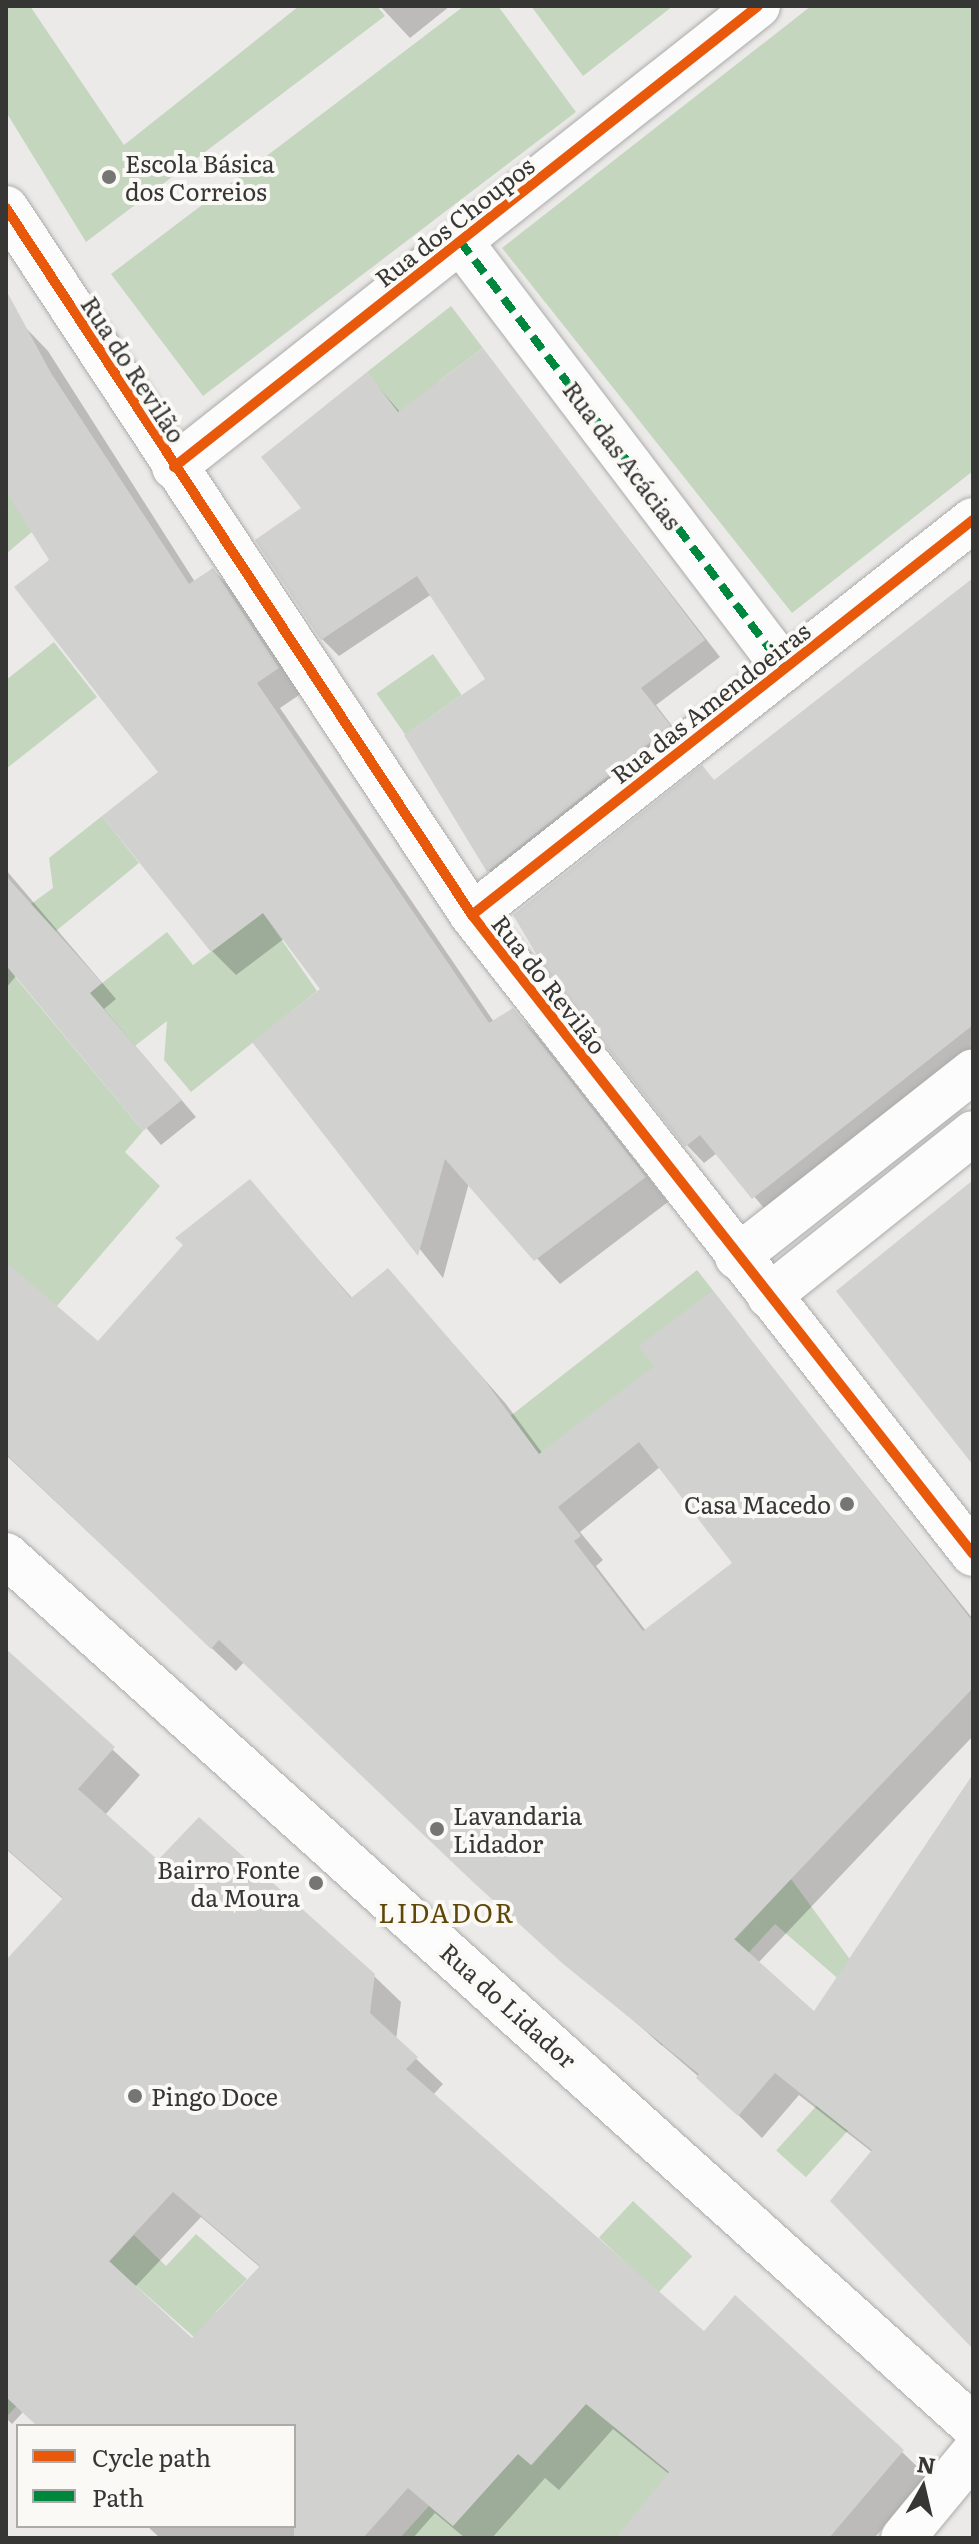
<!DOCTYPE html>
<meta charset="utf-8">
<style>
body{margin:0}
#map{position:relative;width:979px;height:2544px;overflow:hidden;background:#ebeae9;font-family:Literata,serif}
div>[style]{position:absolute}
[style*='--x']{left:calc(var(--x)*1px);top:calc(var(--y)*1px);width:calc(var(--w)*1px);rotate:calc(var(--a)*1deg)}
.green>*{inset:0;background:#c4d7be;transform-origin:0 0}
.shadow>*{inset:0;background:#0003}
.building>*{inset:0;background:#d1d1cf}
.roads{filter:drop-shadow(0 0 2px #acabaa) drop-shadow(0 0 2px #acabaa)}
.minor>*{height:44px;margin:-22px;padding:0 22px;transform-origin:22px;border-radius:22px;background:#fcfcfc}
.tertiary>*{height:44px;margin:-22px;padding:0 22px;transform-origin:22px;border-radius:22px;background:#fcfcfc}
.secondary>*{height:44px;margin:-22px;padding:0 22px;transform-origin:22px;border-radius:22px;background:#fcfcfc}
.quiet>*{height:8px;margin-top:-4px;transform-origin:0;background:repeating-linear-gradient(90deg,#00873e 0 16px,transparent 0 24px)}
.cycleway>*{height:10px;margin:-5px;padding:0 5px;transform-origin:5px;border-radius:5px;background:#e8590c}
.dots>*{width:22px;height:22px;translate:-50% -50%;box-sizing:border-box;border:4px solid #faf9f5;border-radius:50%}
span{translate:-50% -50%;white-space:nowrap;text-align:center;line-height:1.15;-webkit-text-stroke:8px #faf9f5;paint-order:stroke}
.poi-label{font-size:24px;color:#363634}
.left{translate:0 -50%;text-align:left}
.right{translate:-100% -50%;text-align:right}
.street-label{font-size:24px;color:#363634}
.neighbourhood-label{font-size:26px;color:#5f4709;letter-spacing:2px}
.frame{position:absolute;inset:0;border:8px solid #363634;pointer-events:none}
.legend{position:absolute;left:16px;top:2424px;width:280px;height:104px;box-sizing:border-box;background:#faf9f5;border:2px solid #acaba8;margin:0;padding:10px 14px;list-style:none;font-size:24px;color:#363634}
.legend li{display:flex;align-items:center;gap:16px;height:40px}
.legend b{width:40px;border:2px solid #acaba8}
.north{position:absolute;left:883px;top:2448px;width:80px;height:80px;-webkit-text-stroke:6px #faf9f5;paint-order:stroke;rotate:8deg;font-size:22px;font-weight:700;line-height:32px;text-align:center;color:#363634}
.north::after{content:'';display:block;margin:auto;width:28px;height:36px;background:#363634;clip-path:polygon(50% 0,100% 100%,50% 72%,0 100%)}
</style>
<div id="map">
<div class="green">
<i style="clip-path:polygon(6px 6px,30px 6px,124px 145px,299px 6px,377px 6px,385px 16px,86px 242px,6px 112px)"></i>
<i style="clip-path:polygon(464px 6px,498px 6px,576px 112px,203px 396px,111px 274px)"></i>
<i style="clip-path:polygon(531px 6px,673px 6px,583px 76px)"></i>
<i style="clip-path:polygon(811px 6px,973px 6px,973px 471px,792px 613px,502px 248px)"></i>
<i style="clip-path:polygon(451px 306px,483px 348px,439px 381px,418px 439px,367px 372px)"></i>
<i style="clip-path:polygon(8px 494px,33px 531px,6px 554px,6px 495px)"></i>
<i style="clip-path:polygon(54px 642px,97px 697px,6px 769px,6px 680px)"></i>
<i style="left:433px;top:654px;width:50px;height:69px;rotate:55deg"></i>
<i style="clip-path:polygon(102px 816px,139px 863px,56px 931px,31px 904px,53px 888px,49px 858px)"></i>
<i style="clip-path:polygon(263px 913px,317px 991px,191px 1092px,164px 1060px,167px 1021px,135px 1046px,83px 998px,167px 932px,193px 965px)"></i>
<i style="clip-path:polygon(6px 966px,143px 1131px,125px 1152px,160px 1186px,57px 1306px,6px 1286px)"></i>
<i style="left:697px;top:1270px;width:80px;height:291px;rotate:52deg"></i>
<i style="clip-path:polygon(791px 1879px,910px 2041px,775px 1924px,662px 2046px,648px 2033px)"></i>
<i style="left:819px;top:2103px;width:40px;height:64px;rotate:42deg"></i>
<i style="left:633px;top:2201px;width:81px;height:50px;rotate:43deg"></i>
<i style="clip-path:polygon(196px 2234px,247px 2279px,216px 2312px,203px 2345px,134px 2284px,6px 2417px,6px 2375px,134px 2235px,166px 2266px)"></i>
<i style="clip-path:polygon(586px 2404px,854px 2504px,621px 2538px,400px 2538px,429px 2506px,453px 2526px,518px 2454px,532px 2465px)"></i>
</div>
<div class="shadow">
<i style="clip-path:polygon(380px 6px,450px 6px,410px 38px)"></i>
<i style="clip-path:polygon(24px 326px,48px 351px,195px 582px,213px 570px,237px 594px,302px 693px,280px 708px,494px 1022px,513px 1010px,537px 1035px,668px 1202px,560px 1284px,469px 1183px,443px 1278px,255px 1043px,323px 990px,285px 938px,236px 975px,212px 951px,160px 772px,51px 560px,6px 487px,6px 337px)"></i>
<i style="clip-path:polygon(482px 350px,720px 657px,656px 705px,686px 744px,505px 887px,488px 870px,488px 679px,432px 594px,339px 656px,322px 639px,304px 509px,367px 374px,400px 412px)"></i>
<i style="clip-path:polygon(973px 590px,973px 1057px,770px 1215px,717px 1153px,704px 1163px,687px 1145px,702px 768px,715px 781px)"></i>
<i style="clip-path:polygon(6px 870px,116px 999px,104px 1009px,196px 1117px,161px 1145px,16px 976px,6px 988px)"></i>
<i style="clip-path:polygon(evenodd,250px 1182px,353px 1299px,388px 1270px,506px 1404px,543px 1454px,657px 1367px,712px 1293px,973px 1619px,973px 1736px,758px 1963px,815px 2014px,973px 1778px,973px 2346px,872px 2152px,799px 2095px,762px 2138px,699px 2077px,499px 1905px,244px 1662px,236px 1671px,6px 1455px,6px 1289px,98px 1344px,250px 1182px,660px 1467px,735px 1564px,646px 1631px,596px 1566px,603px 1560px,580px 1532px,660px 1467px)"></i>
<i style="clip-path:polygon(evenodd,6px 1651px,140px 1775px,105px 1815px,159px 1863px,374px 1976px,401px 2002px,396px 2040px,443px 2084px,433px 2095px,704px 2334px,902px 2452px,929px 2478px,874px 2538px,623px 2538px,669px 2474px,613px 2429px,559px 2490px,545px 2478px,492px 2538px,465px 2538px,435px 2513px,413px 2538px,160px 2538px,147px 2526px,294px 2526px,294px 2426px,38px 2426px,23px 2412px,12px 2424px,6px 2418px,6px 1963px,64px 1900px,6px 1849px,6px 1651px,201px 2217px,261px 2268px,192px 2340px,135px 2287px,201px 2217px)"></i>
</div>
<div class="building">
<i style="clip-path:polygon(6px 290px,51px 373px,189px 584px,213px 568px,279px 668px,257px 683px,489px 1023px,513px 1008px,646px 1177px,534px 1261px,445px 1159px,418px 1256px,252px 1042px,320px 989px,263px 913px,211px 952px,102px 816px,158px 772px,14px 587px,49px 560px,6px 491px)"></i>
<i style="clip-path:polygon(483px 348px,705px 640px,641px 688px,671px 726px,487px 872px,404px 735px,485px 679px,417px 576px,321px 640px,255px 540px,301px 508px,261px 457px,367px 372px,398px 412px)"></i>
<i style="clip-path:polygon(973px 578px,973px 1025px,752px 1199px,700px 1135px,685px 1147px,544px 967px,513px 915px,702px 765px,714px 780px)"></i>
<i style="clip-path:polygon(6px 876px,102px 983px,90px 993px,182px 1100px,143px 1131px,6px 965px)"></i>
<i style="clip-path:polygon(evenodd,250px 1179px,351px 1298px,388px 1268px,483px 1378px,539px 1454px,654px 1366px,638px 1346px,713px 1291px,973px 1622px,973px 1688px,734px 1939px,814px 2011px,973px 1774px,973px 2349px,830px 2201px,872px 2150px,775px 2073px,738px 2116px,696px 2078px,699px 2074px,562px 1963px,473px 1882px,219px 1640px,211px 1649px,6px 1454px,6px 1262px,98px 1341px,183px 1245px,175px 1238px,250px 1179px,639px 1442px,732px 1563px,643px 1631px,574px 1541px,581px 1536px,558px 1507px,639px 1442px)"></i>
<i style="clip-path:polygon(973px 1180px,973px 1465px,836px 1291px)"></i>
<i style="clip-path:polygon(evenodd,6px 1649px,115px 1747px,78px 1789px,158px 1860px,199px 1817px,375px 1974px,370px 2013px,418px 2057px,406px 2069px,704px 2331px,735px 2295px,904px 2450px,829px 2538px,616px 2538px,669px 2472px,586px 2404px,531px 2465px,518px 2454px,453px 2526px,408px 2488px,363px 2538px,294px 2538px,294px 2426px,37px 2426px,6px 2397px,6px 1960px,63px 1898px,6px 1848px,6px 1649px,173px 2192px,260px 2266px,192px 2338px,109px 2261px,173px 2192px)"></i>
</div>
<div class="roads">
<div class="minor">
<i style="--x:460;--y:241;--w:537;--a:52.79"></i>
<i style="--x:174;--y:467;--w:744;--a:-38.29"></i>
<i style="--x:472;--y:915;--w:638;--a:-38.25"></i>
<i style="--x:737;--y:1257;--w:300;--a:-38.2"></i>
<i style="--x:769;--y:1296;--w:261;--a:-38.6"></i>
</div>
<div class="tertiary">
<i style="--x:6;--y:208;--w:847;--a:56.61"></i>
<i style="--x:472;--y:915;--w:812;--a:51.9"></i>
<i style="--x:903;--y:2538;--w:110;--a:-50.5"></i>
</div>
<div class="secondary">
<i style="--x:6;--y:1555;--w:1301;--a:42.01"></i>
</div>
</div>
<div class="quiet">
<i style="--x:460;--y:241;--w:537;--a:52.79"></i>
</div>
<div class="cycleway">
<i style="--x:6;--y:208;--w:847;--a:56.61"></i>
<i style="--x:472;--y:915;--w:812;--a:51.9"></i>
<i style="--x:174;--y:467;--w:744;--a:-38.29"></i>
<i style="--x:472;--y:915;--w:638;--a:-38.25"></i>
</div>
<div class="dots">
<i style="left:109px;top:177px;background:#757573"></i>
<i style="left:847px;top:1504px;background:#757573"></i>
<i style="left:437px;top:1829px;background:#757573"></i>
<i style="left:316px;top:1883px;background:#757573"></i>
<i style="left:135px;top:2096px;background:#757573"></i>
</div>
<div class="poi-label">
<span class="left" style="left:125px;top:177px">Escola Básica<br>dos Correios</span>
<span class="right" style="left:831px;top:1504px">Casa Macedo</span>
<span class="left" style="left:453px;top:1829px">Lavandaria<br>Lidador</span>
<span class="right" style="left:300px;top:1883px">Bairro Fonte<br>da Moura</span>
<span class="left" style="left:151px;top:2096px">Pingo Doce</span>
</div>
<div class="street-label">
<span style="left:454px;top:221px;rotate:-38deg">Rua dos Choupos</span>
<span style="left:134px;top:369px;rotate:57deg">Rua do Revilão</span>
<span style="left:623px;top:455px;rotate:53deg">Rua das Acácias</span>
<span style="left:710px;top:702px;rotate:-38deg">Rua das Amendoeiras</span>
<span style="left:550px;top:984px;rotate:52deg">Rua do Revilão</span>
<span style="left:509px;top:2005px;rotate:42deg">Rua do Lidador</span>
</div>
<div class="neighbourhood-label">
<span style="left:447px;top:1912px">LIDADOR</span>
</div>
<div class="frame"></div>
<ul class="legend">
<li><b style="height:10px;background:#e8590c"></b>Cycle path</li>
<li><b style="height:10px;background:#00873e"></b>Path</li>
</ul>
<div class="north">N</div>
</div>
